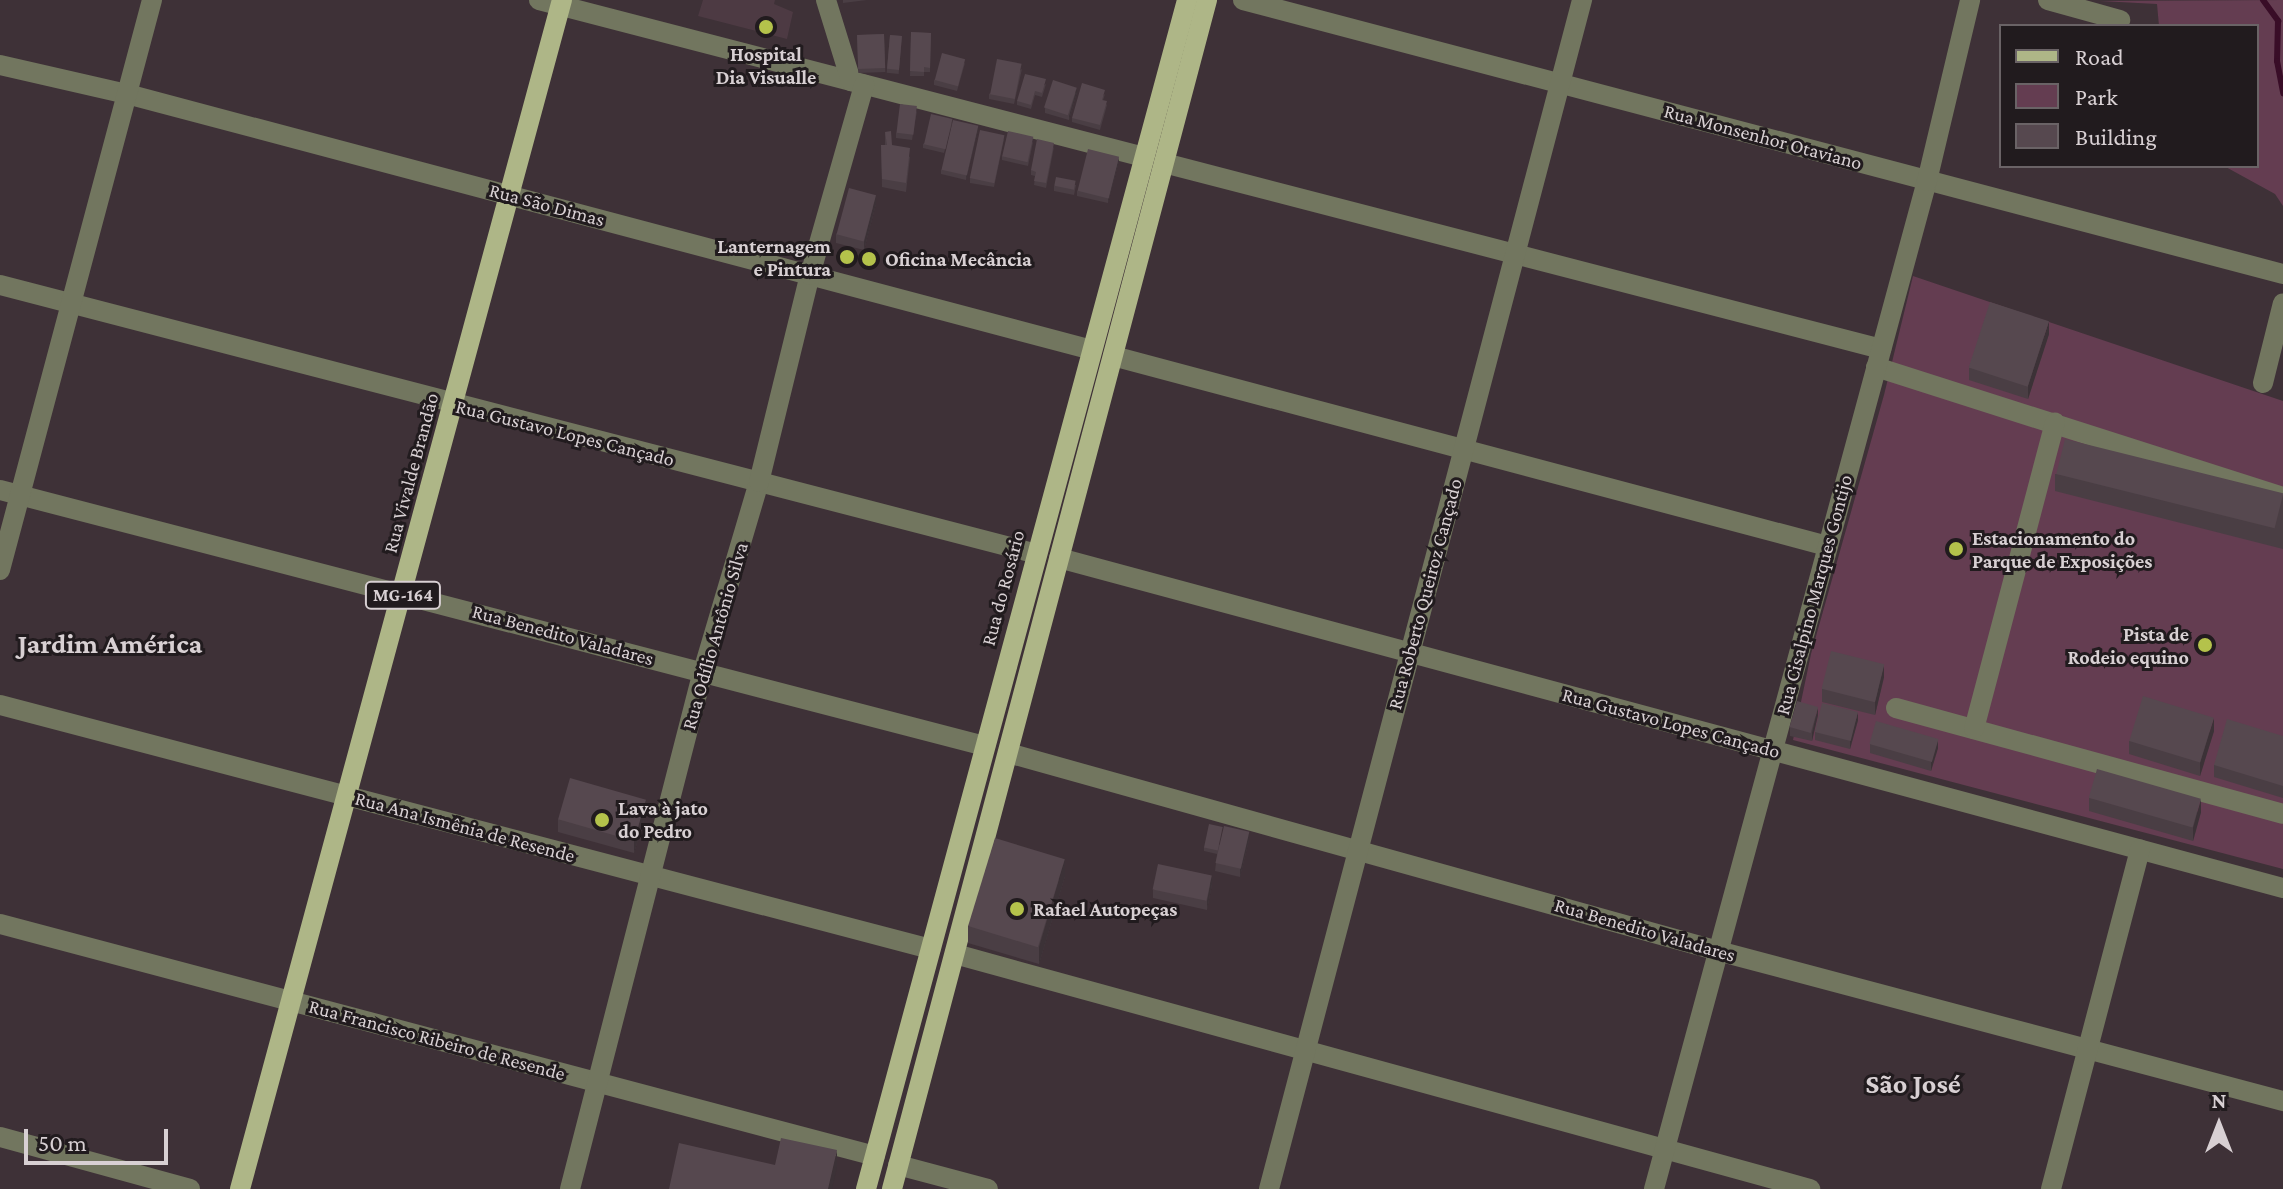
<!DOCTYPE html>
<meta charset="utf-8">
<style>
body{margin:0}
#map{position:relative;width:2283px;height:1189px;overflow:hidden;background:#3e3137;font-family:"Crimson Pro",serif}
div>[style]{position:absolute}
[style*='--x']{left:calc(var(--x)*1px);top:calc(var(--y)*1px);width:calc(var(--w)*1px);rotate:calc(var(--a)*1deg)}
.built>*{inset:0;background:#4d3a43}
.green>*{inset:0;background:#643d51}
.stream>*{height:6px;margin:-3px;padding:0 3px;transform-origin:3px;border-radius:3px;background:#390d27}
.minor>*{height:20px;margin:-10px;padding:0 10px;transform-origin:10px;border-radius:10px;background:#72765f}
.major>*{height:20px;margin:-10px;padding:0 10px;transform-origin:10px;border-radius:10px;background:#aeb687}
.wall>*{inset:0;background:#4a3e44;transform-origin:0 0}
.shaded-wall>*{inset:0;background:#3c3237}
.building>*{inset:0;background:#56484f;transform-origin:0 0}
.dots>*{width:22px;height:22px;translate:-50% -50%;box-sizing:border-box;border:4px solid #211b1e;border-radius:50%}
span{translate:-50% -50%;white-space:nowrap;text-align:center;line-height:1.15;-webkit-text-stroke:6px #211b1e;paint-order:stroke}
.shield-label span{padding:2px 6px;background:#211b1e;border:2px solid;border-radius:6px;-webkit-text-stroke-width:0}
.shield-label{font-size:18px;color:#d8d0d3;font-weight:700}
.poi-label{font-size:20px;color:#d8d0d3;font-weight:700}
.right{translate:-100% -50%;text-align:right}
.left{translate:0 -50%;text-align:left}
.street-label{font-size:20px;color:#d8d0d3}
.district-label{font-size:28px;color:#d8d0d3;font-weight:700}
.legend{position:absolute;left:1999px;top:24px;width:260px;height:144px;box-sizing:border-box;background:#211b1e;border:2px solid #6a6366;margin:0;padding:10px 14px;list-style:none;font-size:24px;color:#d8d0d3}
.legend li{display:flex;align-items:center;gap:16px;height:40px}
.legend b{width:40px;border:2px solid #6a6366}
.north{position:absolute;left:2179px;top:1085px;width:80px;height:80px;-webkit-text-stroke:6px #211b1e;paint-order:stroke;rotate:0deg;font-size:22px;font-weight:700;line-height:32px;text-align:center;color:#d8d0d3}
.north::after{content:'';display:block;margin:auto;width:28px;height:36px;background:#d8d0d3;clip-path:polygon(50% 0,100% 100%,50% 72%,0 100%)}
.scale{position:absolute;left:24px;top:1129px;width:144px;height:36px;box-sizing:border-box;border:4px solid #d8d0d3;border-top:0;padding-left:10px;font-size:24px;line-height:28px;white-space:nowrap;color:#d8d0d3;-webkit-text-stroke:6px #211b1e;paint-order:stroke}
</style>
<div id="map">
<div class="built">
<i style="clip-path:polygon(703px 0,775px 0,774px 4px,793px 12px,787px 39px,698px 16px)"></i>
</div>
<div class="green">
<i style="clip-path:polygon(2283px 0,2283px 206px,2275px 194px,2224px 166px,2257px 166px,2257px 26px,2159px 26px,2157px 4px,2100px 1px)"></i>
<i style="clip-path:polygon(1913px 276px,2283px 401px,2283px 869px,1793px 740px,1811px 654px,1884px 395px)"></i>
</div>
<div class="stream">
<i style="--x:2263;--y:0;--w:26;--a:54"></i>
<i style="--x:2278;--y:21;--w:40;--a:91.4"></i>
<i style="--x:2277;--y:61;--w:33;--a:79"></i>
</div>
<div class="minor">
<i style="--x:539;--y:0;--w:625;--a:14.55"></i>
<i style="--x:826;--y:0;--w:85;--a:72.8"></i>
<i style="--x:1243;--y:0;--w:1075;--a:14.76"></i>
<i style="--x:2048;--y:0;--w:75;--a:15.5"></i>
<i style="--x:0;--y:65;--w:130;--a:12.9"></i>
<i style="--x:127;--y:94;--w:998;--a:14.86"></i>
<i style="--x:1164;--y:163;--w:741;--a:14.54"></i>
<i style="--x:0;--y:285;--w:1071;--a:14.54"></i>
<i style="--x:1113;--y:356;--w:739;--a:14.9"></i>
<i style="--x:1876;--y:367;--w:427;--a:17.7"></i>
<i style="--x:2263;--y:383;--w:82;--a:-76"></i>
<i style="--x:0;--y:490;--w:1018;--a:14.57"></i>
<i style="--x:1059;--y:558;--w:1268;--a:15.09"></i>
<i style="--x:0;--y:570;--w:590;--a:-75.07"></i>
<i style="--x:0;--y:705;--w:962;--a:14.69"></i>
<i style="--x:1896;--y:708;--w:401;--a:15.3"></i>
<i style="--x:1974;--y:729;--w:317;--a:-75.2"></i>
<i style="--x:1008;--y:753;--w:737;--a:15.58"></i>
<i style="--x:1718;--y:951;--w:585;--a:14.87"></i>
<i style="--x:0;--y:924;--w:905;--a:14.85"></i>
<i style="--x:955;--y:954;--w:887;--a:15.37"></i>
<i style="--x:0;--y:1137;--w:197;--a:15.3"></i>
<i style="--x:898;--y:1165;--w:93;--a:14.9"></i>
<i style="--x:570;--y:1189;--w:535;--a:-75.6"></i>
<i style="--x:703;--y:671;--w:197;--a:-73.5"></i>
<i style="--x:759;--y:482;--w:213;--a:-76.2"></i>
<i style="--x:810;--y:275;--w:198;--a:-74.1"></i>
<i style="--x:1269;--y:1189;--w:1230;--a:-75.25"></i>
<i style="--x:1654;--y:1189;--w:1044;--a:-74.85"></i>
<i style="--x:1927;--y:181;--w:186;--a:-76.6"></i>
<i style="--x:2051;--y:1189;--w:351;--a:-75.3"></i>
</div>
<div class="major">
<i style="--x:240;--y:1189;--w:1232;--a:-74.85"></i>
<i style="--x:866;--y:1189;--w:1232;--a:-74.89"></i>
<i style="--x:892;--y:1189;--w:1230;--a:-75.16"></i>
</div>
<div class="wall">
<i style="clip-path:polygon(843px 0,867px 0,843px 3px)"></i>
<i style="clip-path:polygon(911px 32px,931px 33px,930px 72px,924px 72px,924px 76px,910px 76px)"></i>
<i style="left:884px;top:34px;width:38px;height:27px;rotate:88deg"></i>
<i style="left:890px;top:35px;width:12px;height:38px;rotate:5deg"></i>
<i style="clip-path:polygon(965px 63px,957px 91px,934px 85px,934px 80px)"></i>
<i style="clip-path:polygon(1022px 69px,1014px 104px,989px 99px,989px 94px)"></i>
<i style="clip-path:polygon(1046px 84px,1042px 97px,1035px 95px,1031px 109px,1017px 105px,1017px 101px)"></i>
<i style="clip-path:polygon(1077px 92px,1069px 120px,1045px 113px,1045px 108px)"></i>
<i style="clip-path:polygon(1105px 94px,1103px 100px,1107px 105px,1100px 130px,1072px 122px,1072px 118px)"></i>
<i style="clip-path:polygon(917px 111px,912px 140px,896px 138px,896px 133px)"></i>
<i style="clip-path:polygon(952px 123px,944px 153px,923px 148px,923px 144px)"></i>
<i style="clip-path:polygon(978px 130px,966px 180px,941px 174px,941px 170px)"></i>
<i style="clip-path:polygon(885px 132px,892px 145px,910px 157px,906px 192px,882px 187px,881px 145px,885px 145px)"></i>
<i style="clip-path:polygon(1004px 139px,994px 187px,970px 183px,970px 178px)"></i>
<i style="clip-path:polygon(1033px 142px,1028px 166px,1002px 160px,1002px 156px)"></i>
<i style="clip-path:polygon(1054px 147px,1046px 188px,1034px 185px,1035px 176px,1031px 175px,1031px 170px)"></i>
<i style="clip-path:polygon(1119px 161px,1108px 203px,1077px 196px,1077px 191px)"></i>
<i style="clip-path:polygon(1076px 185px,1074px 195px,1054px 191px,1054px 186px)"></i>
<i style="clip-path:polygon(876px 204px,864px 250px,836px 243px,836px 234px)"></i>
<i style="clip-path:polygon(2049px 334px,2028px 399px,1969px 380px,1969px 368px)"></i>
<i style="clip-path:polygon(2055px 474px,2283px 495px,2283px 549px,2055px 491px)"></i>
<i style="clip-path:polygon(1884px 677px,1875px 715px,1822px 702px,1822px 689px)"></i>
<i style="clip-path:polygon(1818px 715px,1812px 741px,1790px 736px,1790px 727px)"></i>
<i style="clip-path:polygon(1858px 720px,1850px 749px,1815px 740px,1815px 732px)"></i>
<i style="clip-path:polygon(2214px 731px,2200px 776px,2129px 754px,2129px 741px)"></i>
<i style="clip-path:polygon(2283px 736px,2283px 798px,2214px 777px,2214px 765px)"></i>
<i style="clip-path:polygon(1870px 744px,1938px 748px,1931px 771px,1870px 753px)"></i>
<i style="clip-path:polygon(2089px 798px,2201px 812px,2193px 841px,2089px 811px)"></i>
<i style="clip-path:polygon(646px 813px,634px 853px,558px 832px,558px 819px)"></i>
<i style="clip-path:polygon(1249px 840px,1240px 877px,1215px 871px,1217px 854px,1204px 851px,1204px 847px)"></i>
<i style="clip-path:polygon(1065px 876px,1039px 964px,968px 943px,968px 926px)"></i>
<i style="clip-path:polygon(1212px 884px,1207px 910px,1153px 898px,1153px 890px)"></i>
</div>
<div class="shaded-wall">
<i style="clip-path:polygon(1077px 88px,1077px 92px,1069px 120px,1069px 116px)"></i>
<i style="clip-path:polygon(978px 126px,978px 130px,966px 180px,966px 176px)"></i>
<i style="clip-path:polygon(1119px 157px,1119px 161px,1108px 203px,1108px 199px)"></i>
<i style="clip-path:polygon(876px 195px,876px 204px,864px 250px,864px 242px)"></i>
<i style="clip-path:polygon(2049px 321px,2049px 334px,2028px 399px,2028px 386px)"></i>
<i style="clip-path:polygon(1884px 664px,1884px 677px,1875px 715px,1875px 702px)"></i>
<i style="clip-path:polygon(1818px 707px,1818px 715px,1812px 741px,1812px 733px)"></i>
<i style="clip-path:polygon(1858px 712px,1858px 720px,1850px 749px,1850px 741px)"></i>
<i style="clip-path:polygon(2214px 718px,2214px 731px,2200px 776px,2200px 763px)"></i>
<i style="clip-path:polygon(1938px 739px,1938px 748px,1931px 771px,1931px 763px)"></i>
<i style="clip-path:polygon(2201px 799px,2201px 812px,2193px 841px,2193px 828px)"></i>
<i style="clip-path:polygon(646px 800px,646px 813px,634px 853px,634px 840px)"></i>
<i style="clip-path:polygon(1249px 832px,1249px 840px,1240px 877px,1240px 868px)"></i>
<i style="clip-path:polygon(1065px 859px,1065px 876px,1039px 964px,1039px 947px)"></i>
<i style="clip-path:polygon(1212px 875px,1212px 884px,1207px 910px,1207px 901px)"></i>
<i style="clip-path:polygon(837px 1150px,837px 1167px,832px 1189px,828px 1189px)"></i>
</div>
<div class="building">
<i style="clip-path:polygon(911px 32px,931px 33px,930px 68px,924px 67px,924px 72px,910px 71px)"></i>
<i style="left:884px;top:34px;width:34px;height:27px;rotate:88deg"></i>
<i style="left:890px;top:35px;width:12px;height:34px;rotate:5deg"></i>
<i style="left:942px;top:53px;width:24px;height:28px;rotate:15deg"></i>
<i style="left:997px;top:59px;width:25px;height:36px;rotate:11deg"></i>
<i style="clip-path:polygon(1025px 74px,1046px 79px,1042px 93px,1035px 91px,1031px 105px,1017px 101px)"></i>
<i style="left:1053px;top:80px;width:25px;height:29px;rotate:18deg"></i>
<i style="clip-path:polygon(1082px 83px,1105px 90px,1102px 100px,1107px 101px,1100px 125px,1072px 118px)"></i>
<i style="left:900px;top:104px;width:17px;height:29px;rotate:7deg"></i>
<i style="left:931px;top:114px;width:22px;height:31px;rotate:13deg"></i>
<i style="left:953px;top:120px;width:26px;height:51px;rotate:13deg"></i>
<i style="left:980px;top:130px;width:25px;height:49px;rotate:12deg"></i>
<i style="clip-path:polygon(891px 131px,892px 145px,910px 148px,906px 183px,882px 179px,881px 145px,887px 145px,885px 132px)"></i>
<i style="left:1008px;top:131px;width:26px;height:26px;rotate:13deg"></i>
<i style="clip-path:polygon(1037px 139px,1054px 143px,1046px 183px,1034px 181px,1036px 172px,1031px 170px)"></i>
<i style="left:1088px;top:149px;width:32px;height:43px;rotate:14deg"></i>
<i style="left:1056px;top:177px;width:20px;height:9px;rotate:11deg"></i>
<i style="left:849px;top:188px;width:28px;height:48px;rotate:15deg"></i>
<i style="left:1990px;top:302px;width:62px;height:69px;rotate:18deg"></i>
<i style="left:2065px;top:439px;width:225px;height:36px;rotate:14deg"></i>
<i style="left:1831px;top:651px;width:55px;height:39px;rotate:14deg"></i>
<i style="left:2143px;top:696px;width:74px;height:47px;rotate:17deg"></i>
<i style="left:1797px;top:701px;width:22px;height:27px;rotate:16deg"></i>
<i style="left:1822px;top:703px;width:37px;height:30px;rotate:14deg"></i>
<i style="clip-path:polygon(2227px 719px,2283px 736px,2283px 786px,2214px 765px)"></i>
<i style="left:1876px;top:721px;width:65px;height:24px;rotate:16deg"></i>
<i style="left:2097px;top:769px;width:108px;height:30px;rotate:16deg"></i>
<i style="left:570px;top:778px;width:79px;height:43px;rotate:16deg"></i>
<i style="left:1209px;top:824px;width:14px;height:24px;rotate:12deg"></i>
<i style="left:1224px;top:826px;width:26px;height:38px;rotate:13deg"></i>
<i style="left:995px;top:838px;width:73px;height:92px;rotate:17deg"></i>
<i style="left:1158px;top:864px;width:55px;height:26px;rotate:12deg"></i>
<i style="clip-path:polygon(781px 1138px,837px 1150px,828px 1189px,669px 1189px,679px 1143px,775px 1165px)"></i>
</div>
<div class="dots">
<i style="left:766px;top:27px;background:#b4c24b"></i>
<i style="left:847px;top:257px;background:#b4c24b"></i>
<i style="left:869px;top:259px;background:#b4c24b"></i>
<i style="left:1956px;top:549px;background:#b4c24b"></i>
<i style="left:2205px;top:645px;background:#b4c24b"></i>
<i style="left:602px;top:820px;background:#b4c24b"></i>
<i style="left:1017px;top:909px;background:#b4c24b"></i>
</div>
<div class="shield-label">
<span style="left:403px;top:595px">MG-164</span>
</div>
<div class="poi-label">
<span style="left:766px;top:66px">Hospital<br>Dia Visualle</span>
<span class="right" style="left:831px;top:258px">Lanternagem<br>e Pintura</span>
<span class="left" style="left:885px;top:259px">Oficina Mecância</span>
<span class="left" style="left:1972px;top:550px">Estacionamento do<br>Parque de Exposições</span>
<span class="right" style="left:2189px;top:646px">Pista de<br>Rodeio equino</span>
<span class="left" style="left:618px;top:820px">Lava à jato<br>do Pedro</span>
<span class="left" style="left:1033px;top:909px">Rafael Autopeças</span>
</div>
<div class="street-label">
<span style="left:1763px;top:137px;rotate:15deg">Rua Monsenhor Otaviano</span>
<span style="left:547px;top:205px;rotate:15deg">Rua São Dimas</span>
<span style="left:565px;top:433px;rotate:14deg">Rua Gustavo Lopes Cançado</span>
<span style="left:411px;top:473px;rotate:-75deg">Rua Vivalde Brandão</span>
<span style="left:1003px;top:588px;rotate:-75deg">Rua do Rosário</span>
<span style="left:1425px;top:594px;rotate:-75deg">Rua Roberto Queiroz Cançado</span>
<span style="left:1814px;top:595px;rotate:-75deg">Rua Cisalpino Marques Gontijo</span>
<span style="left:563px;top:635px;rotate:15deg">Rua Benedito Valadares</span>
<span style="left:715px;top:636px;rotate:-74deg">Rua Odílio Antônio Silva</span>
<span style="left:1671px;top:723px;rotate:15deg">Rua Gustavo Lopes Cançado</span>
<span style="left:465px;top:827px;rotate:15deg">Rua Ana Ismênia de Resende</span>
<span style="left:1645px;top:930px;rotate:16deg">Rua Benedito Valadares</span>
<span style="left:437px;top:1040px;rotate:15deg">Rua Francisco Ribeiro de Resende</span>
</div>
<div class="district-label">
<span style="left:110px;top:644px">Jardim América</span>
<span style="left:1913px;top:1084px">São José</span>
</div>
<ul class="legend">
<li><b style="height:10px;background:#aeb687"></b>Road</li>
<li><b style="height:22px;background:#643d51"></b>Park</li>
<li><b style="height:22px;background:#56484f"></b>Building</li>
</ul>
<div class="north">N</div>
<div class="scale">50 m</div>
</div>
